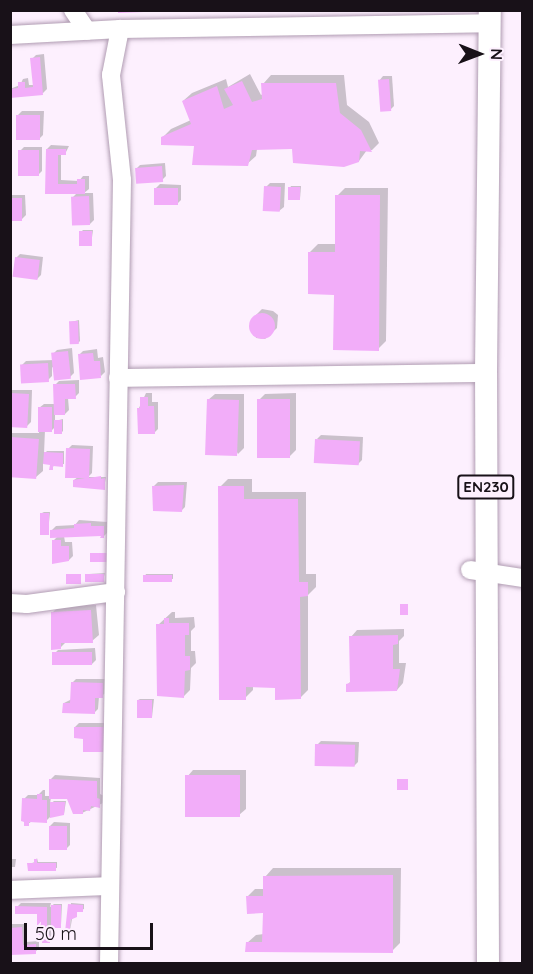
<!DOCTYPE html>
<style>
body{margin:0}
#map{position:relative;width:533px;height:974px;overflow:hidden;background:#fdf0fe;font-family:Quicksand,sans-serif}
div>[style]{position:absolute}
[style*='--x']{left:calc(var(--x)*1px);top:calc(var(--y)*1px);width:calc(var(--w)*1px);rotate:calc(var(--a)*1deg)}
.shadow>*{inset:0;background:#0003}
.building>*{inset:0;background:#f2adf9;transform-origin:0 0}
.round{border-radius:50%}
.roads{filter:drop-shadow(0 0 2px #b09cb2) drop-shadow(0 0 2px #b09cb2)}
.minor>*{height:18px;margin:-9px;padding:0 9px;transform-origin:9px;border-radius:9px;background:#fff}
.major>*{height:22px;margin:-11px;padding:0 11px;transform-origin:11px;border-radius:11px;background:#fff}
span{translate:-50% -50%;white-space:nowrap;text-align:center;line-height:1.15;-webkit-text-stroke:4.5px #fdf0fe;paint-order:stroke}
.shield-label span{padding:2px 4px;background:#fdf0fe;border:2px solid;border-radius:4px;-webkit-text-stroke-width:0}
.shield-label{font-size:15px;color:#181118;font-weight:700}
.frame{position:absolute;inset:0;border:12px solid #181118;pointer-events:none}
.north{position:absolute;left:449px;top:24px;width:60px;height:60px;-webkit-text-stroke:4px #fdf0fe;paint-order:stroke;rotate:91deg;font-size:16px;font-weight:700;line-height:24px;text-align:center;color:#181118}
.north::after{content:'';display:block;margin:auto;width:21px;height:27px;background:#181118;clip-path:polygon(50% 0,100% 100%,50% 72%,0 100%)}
.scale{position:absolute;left:24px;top:923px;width:129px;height:27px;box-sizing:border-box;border:3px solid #181118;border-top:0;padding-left:8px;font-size:18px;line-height:21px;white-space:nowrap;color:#181118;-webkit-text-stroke:4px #fdf0fe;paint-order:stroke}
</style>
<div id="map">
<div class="shadow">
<i style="clip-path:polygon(44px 54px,47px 89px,43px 93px,10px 89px,20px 85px,23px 79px,28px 78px,29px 85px,34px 85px,32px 59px,36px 55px)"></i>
<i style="clip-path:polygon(250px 74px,261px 95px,263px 94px,263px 84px,271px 75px,344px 75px,347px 105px,369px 122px,379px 143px,372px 150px,367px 150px,359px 161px,293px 148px,257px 149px,256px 156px,247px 164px,195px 145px,162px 138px,171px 129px,191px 120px,183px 101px,192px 93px,226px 79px,228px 87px)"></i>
<i style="clip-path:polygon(383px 76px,392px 76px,394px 106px,390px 110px,379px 81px)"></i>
<i style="clip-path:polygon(22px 111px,44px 111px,43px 135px,39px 139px,18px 115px)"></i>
<i style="clip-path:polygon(51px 145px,69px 146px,65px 154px,61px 154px,61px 180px,79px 181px,83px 176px,89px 176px,89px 189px,84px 193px,93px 193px,94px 220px,90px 224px,72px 198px,77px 193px,47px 192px,47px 149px)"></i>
<i style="clip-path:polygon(24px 147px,42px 147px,42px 171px,38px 175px,20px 151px)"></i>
<i style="clip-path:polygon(165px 163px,166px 176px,162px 180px,136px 169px,140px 165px)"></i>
<i style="clip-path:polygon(270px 183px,285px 183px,284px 207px,279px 211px,266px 187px)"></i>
<i style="clip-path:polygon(160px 184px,181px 185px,181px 200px,177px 204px,156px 188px)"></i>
<i style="clip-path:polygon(291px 186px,301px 186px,300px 199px,290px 188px)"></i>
<i style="clip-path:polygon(345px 188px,388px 188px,386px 341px,378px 349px,336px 293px,310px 252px,318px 244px,337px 244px,337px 196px)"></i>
<i style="clip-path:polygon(10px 195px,25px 195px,26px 215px,22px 219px,10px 219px)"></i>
<i style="clip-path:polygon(83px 230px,93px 230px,91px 245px,81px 232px)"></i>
<i style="clip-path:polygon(20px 254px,43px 257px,41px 275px,37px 279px,16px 258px)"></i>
<i style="clip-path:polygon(262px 309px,273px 311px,278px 315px,277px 328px,265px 339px,256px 338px,251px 320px)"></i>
<i style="clip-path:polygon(79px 320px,80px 341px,78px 343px,71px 322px)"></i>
<i style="clip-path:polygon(72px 348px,74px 373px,70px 377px,52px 367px,52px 376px,48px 380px,22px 365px,26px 361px,54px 360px,53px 354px,57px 350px)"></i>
<i style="clip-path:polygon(97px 349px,98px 358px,103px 357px,105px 372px,101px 376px,79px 355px,83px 351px)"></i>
<i style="clip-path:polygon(79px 380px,79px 393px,75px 397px,68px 398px,69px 410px,65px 414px,55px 414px,55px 421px,63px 419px,63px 431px,61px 433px,56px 426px,51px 431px,45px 430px,44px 454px,47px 451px,64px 451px,64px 464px,54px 465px,52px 469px,51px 463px,43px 463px,43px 471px,36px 477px,10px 475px,10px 433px,39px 433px,39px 408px,44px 404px,55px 404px,55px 385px,59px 381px)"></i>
<i style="clip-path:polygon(10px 390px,32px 390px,31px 422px,27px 426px,10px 425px)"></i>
<i style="clip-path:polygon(146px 393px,152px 393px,152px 402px,158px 402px,158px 429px,154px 433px,139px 408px)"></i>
<i style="clip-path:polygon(296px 393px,296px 450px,290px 456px,259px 400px,265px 394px)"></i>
<i style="clip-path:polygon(215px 394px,244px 394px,244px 448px,238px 454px,208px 400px)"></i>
<i style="clip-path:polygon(321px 435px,363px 437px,362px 460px,358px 464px,317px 439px)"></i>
<i style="clip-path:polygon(72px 445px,93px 446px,92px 473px,88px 477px,106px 477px,104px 488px,74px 480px,78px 477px,68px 449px)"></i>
<i style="clip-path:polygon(228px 479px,252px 479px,252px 492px,306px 492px,306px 574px,316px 574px,316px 587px,308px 595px,308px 690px,300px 698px,276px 687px,253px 686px,253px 690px,245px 698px,220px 487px)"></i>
<i style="clip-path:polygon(158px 482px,187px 482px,185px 507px,181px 511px,154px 486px)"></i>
<i style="clip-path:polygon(44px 512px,50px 512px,48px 533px,42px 513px)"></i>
<i style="clip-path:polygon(79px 520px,107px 522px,107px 533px,103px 537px,102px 534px,64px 536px,65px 542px,72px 542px,73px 556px,69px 560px,53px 541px,58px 536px,52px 530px,56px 526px,75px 525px)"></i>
<i style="clip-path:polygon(105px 573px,103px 580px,87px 575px,89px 574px)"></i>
<i style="clip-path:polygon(146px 574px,173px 574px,173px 579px,145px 576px)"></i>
<i style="clip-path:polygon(96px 605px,99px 635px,92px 641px,66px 642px,58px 650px,95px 648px,96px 660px,92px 664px,54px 654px,60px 648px,52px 613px,59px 606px)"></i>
<i style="clip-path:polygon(172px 612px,175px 612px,175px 618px,194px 617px,195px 627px,191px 631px,191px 651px,195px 651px,196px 663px,191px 668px,190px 690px,184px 696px,158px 625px)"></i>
<i style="clip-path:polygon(404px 629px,404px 636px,399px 641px,399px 663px,406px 663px,403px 683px,397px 690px,348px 684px,352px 680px,351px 637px,357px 630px)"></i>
<i style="clip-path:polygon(76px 679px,107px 679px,106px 693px,99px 697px,98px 709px,94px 713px,64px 703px,72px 699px,72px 683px)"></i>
<i style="clip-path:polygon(140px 699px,154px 699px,152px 717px,138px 700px)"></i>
<i style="clip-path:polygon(79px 723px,109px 723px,109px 746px,85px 737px,75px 727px)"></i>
<i style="clip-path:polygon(321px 741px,359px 742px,358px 762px,354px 766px,317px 745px)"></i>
<i style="clip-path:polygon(193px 770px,246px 770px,246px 809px,239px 815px,187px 777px)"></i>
<i style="clip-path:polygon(55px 775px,100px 778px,100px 794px,104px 796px,103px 803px,82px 813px,66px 792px,51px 797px,50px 804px,54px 801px,66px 801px,64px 814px,50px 817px,46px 821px,32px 821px,28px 824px,24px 799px,28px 795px,38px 795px,43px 790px,45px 790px,45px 796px,50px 796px,51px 779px)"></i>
<i style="clip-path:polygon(54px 822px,70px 823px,70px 845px,66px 849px,50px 826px)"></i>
<i style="clip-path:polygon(37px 858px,38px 862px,57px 862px,57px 868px,29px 864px,35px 862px)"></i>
<i style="clip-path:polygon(10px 859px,16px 859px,15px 867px,10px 867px)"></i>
<i style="clip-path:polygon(273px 868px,401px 868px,400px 943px,392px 951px,247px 943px,256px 935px,264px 934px,264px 912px,247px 897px,255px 889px,265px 889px,265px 877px)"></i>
<i style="clip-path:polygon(21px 903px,51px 903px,50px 907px,54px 904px,62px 904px,61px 925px,50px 927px,53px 937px,49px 941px,38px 913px,17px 907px)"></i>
<i style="clip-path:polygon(71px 903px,84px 904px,84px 909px,78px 911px,72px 919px,70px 931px)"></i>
<i style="clip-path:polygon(10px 924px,26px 924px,26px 942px,39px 941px,39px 948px,35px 952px,10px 953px)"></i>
</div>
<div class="building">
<i style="clip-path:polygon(118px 10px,144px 10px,144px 12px,118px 13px)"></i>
<i style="clip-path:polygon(40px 57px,43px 95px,10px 98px,10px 89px,18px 88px,18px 82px,25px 82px,25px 88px,33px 87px,30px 58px)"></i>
<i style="left:389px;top:79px;width:32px;height:11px;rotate:86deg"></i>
<i style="clip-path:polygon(242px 81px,252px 102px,262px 99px,261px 83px,336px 83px,340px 113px,361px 130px,372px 152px,360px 151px,359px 162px,344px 167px,293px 163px,292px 149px,252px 150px,248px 166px,192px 165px,194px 146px,161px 145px,161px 137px,191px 124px,182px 101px,217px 86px,224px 109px,233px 105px,224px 89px)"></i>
<i style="left:16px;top:115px;width:24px;height:25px"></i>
<i style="clip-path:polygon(46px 149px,66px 149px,66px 155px,58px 155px,58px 184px,77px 184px,77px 179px,85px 179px,85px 194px,45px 194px)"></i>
<i style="left:18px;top:150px;width:21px;height:26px"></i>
<i style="left:162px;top:166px;width:16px;height:27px;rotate:86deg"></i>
<i style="left:264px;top:186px;width:17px;height:25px;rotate:3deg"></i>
<i style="left:288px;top:187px;width:12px;height:13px"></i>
<i style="left:154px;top:188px;width:24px;height:17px"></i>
<i style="clip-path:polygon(335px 195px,380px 195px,379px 351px,333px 350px,334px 295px,308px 294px,308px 252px,335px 252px)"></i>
<i style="left:89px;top:196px;width:29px;height:18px;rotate:88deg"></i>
<i style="left:10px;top:198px;width:12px;height:23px"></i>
<i style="left:79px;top:231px;width:13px;height:15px"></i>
<i style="left:15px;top:257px;width:25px;height:20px;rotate:7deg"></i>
<i class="round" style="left:249px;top:313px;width:26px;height:26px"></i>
<i style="left:78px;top:321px;width:23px;height:9px;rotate:88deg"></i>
<i style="left:68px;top:351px;width:28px;height:17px;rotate:84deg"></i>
<i style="clip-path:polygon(93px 353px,94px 361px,100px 361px,101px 378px,80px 380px,78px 354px)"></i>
<i style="left:48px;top:363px;width:19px;height:28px;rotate:87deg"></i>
<i style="clip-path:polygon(53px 384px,75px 384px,76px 399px,65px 399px,65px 415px,54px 415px)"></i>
<i style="left:10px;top:393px;width:19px;height:34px;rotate:3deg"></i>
<i style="clip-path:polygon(140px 397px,148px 397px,148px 406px,154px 406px,155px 434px,138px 434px,137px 408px,140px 408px)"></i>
<i style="left:207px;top:399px;width:32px;height:56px;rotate:2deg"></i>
<i style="left:257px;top:399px;width:33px;height:59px"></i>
<i style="left:38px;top:407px;width:14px;height:25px"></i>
<i style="left:54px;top:420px;width:8px;height:14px"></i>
<i style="left:10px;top:437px;width:29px;height:40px;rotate:4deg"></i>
<i style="left:315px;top:439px;width:45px;height:24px;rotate:3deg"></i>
<i style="clip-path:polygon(66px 448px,90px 449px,89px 478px,101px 476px,101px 479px,105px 478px,105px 490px,73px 487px,73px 480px,85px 478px,65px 478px)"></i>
<i style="clip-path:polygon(44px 452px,63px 453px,63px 467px,53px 466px,53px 470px,49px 470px,50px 465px,43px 464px)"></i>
<i style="clip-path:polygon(184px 485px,182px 512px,153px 511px,152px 486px)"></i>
<i style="clip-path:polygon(218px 486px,244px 486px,244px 499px,298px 499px,299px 582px,308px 582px,308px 596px,300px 597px,301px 699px,275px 700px,275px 688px,246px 687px,246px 700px,219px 700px)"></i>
<i style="left:40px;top:513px;width:9px;height:22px"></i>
<i style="clip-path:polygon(91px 523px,91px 526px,104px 526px,104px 538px,100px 538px,101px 536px,50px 538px,50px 530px,74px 528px,74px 524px)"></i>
<i style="clip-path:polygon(52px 540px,61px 540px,61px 546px,69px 546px,69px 561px,52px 564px)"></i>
<i style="left:90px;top:553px;width:17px;height:9px"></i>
<i style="left:66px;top:574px;width:15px;height:10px"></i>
<i style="left:104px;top:574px;width:8px;height:19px;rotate:90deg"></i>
<i style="left:143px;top:575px;width:29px;height:7px"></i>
<i style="left:400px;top:604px;width:8px;height:11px"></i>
<i style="clip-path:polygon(91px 610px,93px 643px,61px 643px,61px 649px,51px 650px,51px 612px)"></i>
<i style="clip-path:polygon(164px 618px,169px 618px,169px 623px,189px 623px,189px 635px,185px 635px,185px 656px,190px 656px,190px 670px,185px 671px,184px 698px,157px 696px,156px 624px,164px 624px)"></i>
<i style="clip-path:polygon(398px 635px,398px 644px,393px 645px,393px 669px,400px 669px,397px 691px,346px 692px,346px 684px,350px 683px,349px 636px)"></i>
<i style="left:92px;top:652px;width:13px;height:40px;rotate:90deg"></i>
<i style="clip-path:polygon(71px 682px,103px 683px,103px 698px,95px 698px,95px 714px,62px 713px,63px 703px,70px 703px)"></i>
<i style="left:137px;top:700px;width:15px;height:18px"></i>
<i style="clip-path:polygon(74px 727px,106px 727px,106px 752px,83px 752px,83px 739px,74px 738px)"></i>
<i style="left:315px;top:744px;width:40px;height:22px;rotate:1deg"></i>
<i style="left:240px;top:775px;width:42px;height:55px;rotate:90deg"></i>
<i style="clip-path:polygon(49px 779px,97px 781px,97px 798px,100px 799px,100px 808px,91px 806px,90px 811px,83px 810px,83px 814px,73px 814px,67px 799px,49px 799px)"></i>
<i style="left:397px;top:779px;width:11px;height:11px"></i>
<i style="clip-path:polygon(37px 794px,42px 794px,42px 800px,47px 800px,47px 823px,29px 822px,29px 826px,24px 826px,24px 822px,21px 821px,22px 798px,37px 799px)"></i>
<i style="clip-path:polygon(50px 802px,65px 802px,64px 815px,50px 818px)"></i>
<i style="left:49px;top:826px;width:18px;height:24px"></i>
<i style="clip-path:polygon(34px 859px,37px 859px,37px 863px,56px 863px,56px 871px,28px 871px,27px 863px,34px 863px)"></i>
<i style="clip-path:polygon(393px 875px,393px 953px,245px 952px,246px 942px,262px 942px,263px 913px,247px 914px,246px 896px,263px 896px,263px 876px)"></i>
<i style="clip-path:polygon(68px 904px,83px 905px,83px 912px,77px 912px,77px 917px,70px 920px,70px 933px,65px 932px)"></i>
<i style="left:51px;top:905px;width:10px;height:23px"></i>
<i style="clip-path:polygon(15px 906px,47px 907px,47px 935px,50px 935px,50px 943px,42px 943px,42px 935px,37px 935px,37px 914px,15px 914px)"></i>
<i style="clip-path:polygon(22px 927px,23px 945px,36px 944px,36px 954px,10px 955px,10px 928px)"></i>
</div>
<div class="roads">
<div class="minor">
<i style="--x:73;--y:10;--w:25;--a:56"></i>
<i style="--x:10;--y:35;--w:110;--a:-3.1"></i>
<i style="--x:120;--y:29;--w:369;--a:-0.9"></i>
<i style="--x:118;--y:378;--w:368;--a:-0.8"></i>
<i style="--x:470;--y:570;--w:53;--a:8.7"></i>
<i style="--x:10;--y:603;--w:17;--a:3"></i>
<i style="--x:27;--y:604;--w:90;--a:-7.7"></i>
<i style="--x:10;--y:890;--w:100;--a:-2.3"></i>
<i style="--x:109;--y:964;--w:784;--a:-89.05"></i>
<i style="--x:122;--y:180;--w:106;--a:-96"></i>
<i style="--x:111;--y:75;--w:47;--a:-78.9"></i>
</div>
<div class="major">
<i style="--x:488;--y:964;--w:591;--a:-90.19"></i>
<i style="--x:486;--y:373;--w:363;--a:-89.4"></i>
</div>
</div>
<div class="shield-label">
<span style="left:486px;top:487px">EN230</span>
</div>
<div class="frame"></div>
<div class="north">N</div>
<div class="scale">50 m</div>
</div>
